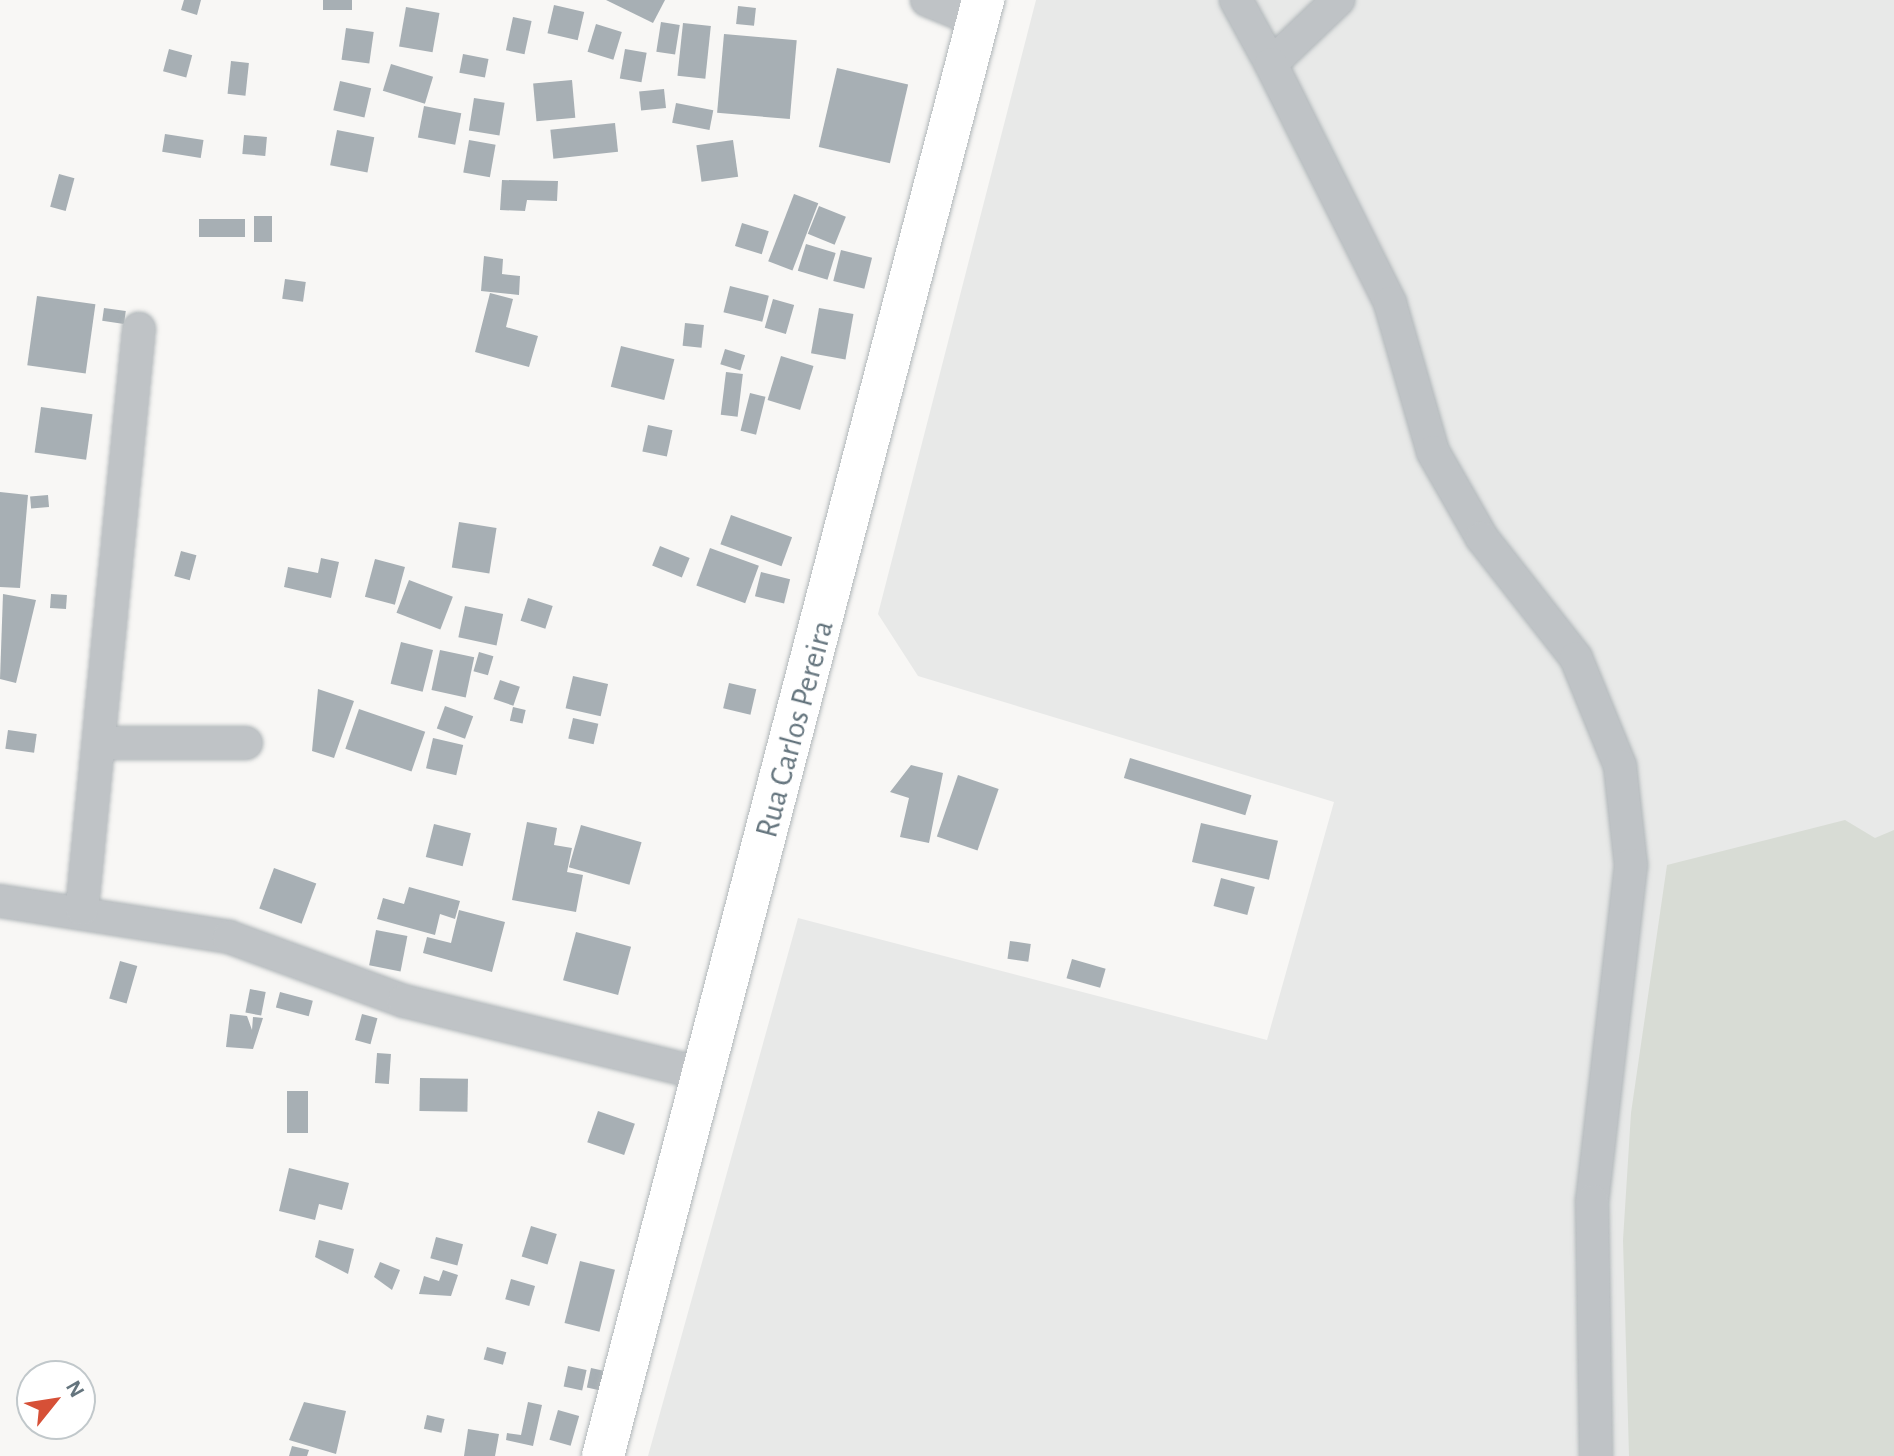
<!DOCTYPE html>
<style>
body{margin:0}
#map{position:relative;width:1894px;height:1456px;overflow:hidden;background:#f8f7f5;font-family:"Alegreya Sans",sans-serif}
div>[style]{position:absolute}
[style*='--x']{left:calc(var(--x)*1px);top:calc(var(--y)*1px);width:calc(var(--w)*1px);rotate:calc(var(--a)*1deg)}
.built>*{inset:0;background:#e8e9e8}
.green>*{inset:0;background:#d8dcd5}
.building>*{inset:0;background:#a7afb4;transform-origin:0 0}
.roads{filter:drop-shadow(0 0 2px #b0b6b9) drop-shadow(0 0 2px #b0b6b9)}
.minor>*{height:32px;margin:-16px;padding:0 16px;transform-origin:16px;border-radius:16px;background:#bfc3c6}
.major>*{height:42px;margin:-21px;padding:0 21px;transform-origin:21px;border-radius:21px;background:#fff}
span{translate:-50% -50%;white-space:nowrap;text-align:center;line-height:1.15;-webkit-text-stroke:8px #fff;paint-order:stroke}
.street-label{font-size:32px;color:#65757e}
.north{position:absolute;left:16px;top:1360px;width:80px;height:80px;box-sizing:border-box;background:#fff;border:2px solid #c1c8cb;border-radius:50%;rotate:60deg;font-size:22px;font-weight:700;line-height:32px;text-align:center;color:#65757e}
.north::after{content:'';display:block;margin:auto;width:28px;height:36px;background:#d65037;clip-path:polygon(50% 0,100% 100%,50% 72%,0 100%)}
</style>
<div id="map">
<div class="built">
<i style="clip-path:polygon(1036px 0,1894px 0,1894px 1456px,648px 1456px,798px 918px,1267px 1040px,1334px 802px,918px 676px,878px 614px)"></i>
</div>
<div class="green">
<i style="clip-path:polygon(1845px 820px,1875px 838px,1894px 830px,1894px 1456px,1629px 1456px,1623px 1240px,1631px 1113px,1667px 865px)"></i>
</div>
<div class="building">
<i style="clip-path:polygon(184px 0,201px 0,197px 15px,181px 10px)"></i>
<i style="left:323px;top:0;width:29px;height:10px"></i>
<i style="clip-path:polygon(606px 0,665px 0,653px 23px)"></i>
<i style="left:554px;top:5px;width:31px;height:29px;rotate:13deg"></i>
<i style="left:738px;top:6px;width:18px;height:18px;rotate:6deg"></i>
<i style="left:406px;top:7px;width:34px;height:40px;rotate:10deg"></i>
<i style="left:513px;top:17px;width:19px;height:34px;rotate:12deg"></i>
<i style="left:661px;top:22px;width:19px;height:30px;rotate:9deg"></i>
<i style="left:683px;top:23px;width:28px;height:53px;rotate:6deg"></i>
<i style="left:596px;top:24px;width:27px;height:29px;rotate:17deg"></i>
<i style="left:346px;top:28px;width:28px;height:32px;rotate:8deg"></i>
<i style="left:724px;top:34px;width:73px;height:79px;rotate:5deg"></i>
<i style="left:169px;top:49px;width:24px;height:23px;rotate:15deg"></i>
<i style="left:625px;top:49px;width:22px;height:30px;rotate:10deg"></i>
<i style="left:463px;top:54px;width:26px;height:19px;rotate:11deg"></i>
<i style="left:231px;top:61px;width:18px;height:33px;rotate:6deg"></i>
<i style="left:391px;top:64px;width:44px;height:28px;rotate:17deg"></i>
<i style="left:837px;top:68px;width:73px;height:81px;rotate:13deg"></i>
<i style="left:572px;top:80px;width:38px;height:39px;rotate:85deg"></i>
<i style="left:340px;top:81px;width:32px;height:30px;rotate:13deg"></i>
<i style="left:664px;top:89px;width:19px;height:25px;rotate:84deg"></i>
<i style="left:474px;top:98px;width:31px;height:33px;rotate:9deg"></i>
<i style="left:676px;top:103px;width:38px;height:20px;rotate:11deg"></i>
<i style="left:424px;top:106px;width:38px;height:32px;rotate:11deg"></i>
<i style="left:615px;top:123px;width:29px;height:65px;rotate:84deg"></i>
<i style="left:337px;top:130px;width:38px;height:36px;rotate:11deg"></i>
<i style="left:165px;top:134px;width:39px;height:18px;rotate:9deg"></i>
<i style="left:244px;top:135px;width:23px;height:19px;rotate:5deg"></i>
<i style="left:469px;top:140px;width:27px;height:33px;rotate:10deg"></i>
<i style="left:733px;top:140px;width:37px;height:37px;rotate:82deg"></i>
<i style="left:59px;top:174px;width:16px;height:34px;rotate:15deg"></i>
<i style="clip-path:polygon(502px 180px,558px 181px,557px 201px,527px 200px,525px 211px,500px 210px)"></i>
<i style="left:794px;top:194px;width:26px;height:72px;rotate:21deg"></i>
<i style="left:819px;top:206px;width:29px;height:30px;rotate:22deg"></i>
<i style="left:254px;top:216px;width:18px;height:26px"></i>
<i style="left:199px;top:219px;width:46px;height:18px"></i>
<i style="left:742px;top:223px;width:28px;height:24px;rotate:17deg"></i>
<i style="left:806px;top:244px;width:31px;height:28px;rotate:17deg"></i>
<i style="left:841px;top:250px;width:32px;height:32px;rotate:14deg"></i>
<i style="clip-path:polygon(484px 256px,503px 259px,502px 274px,520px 276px,519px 295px,481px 291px)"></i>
<i style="left:285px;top:279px;width:21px;height:20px;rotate:8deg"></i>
<i style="left:730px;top:286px;width:40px;height:27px;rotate:14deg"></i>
<i style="clip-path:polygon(490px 293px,513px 299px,506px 327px,538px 336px,529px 367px,475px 352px)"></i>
<i style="left:37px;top:296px;width:59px;height:70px;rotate:8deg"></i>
<i style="left:773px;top:299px;width:22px;height:30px;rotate:16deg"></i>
<i style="left:104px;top:308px;width:22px;height:13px;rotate:8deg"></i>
<i style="left:819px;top:308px;width:35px;height:46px;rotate:10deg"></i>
<i style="left:685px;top:323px;width:19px;height:23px;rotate:6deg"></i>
<i style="left:621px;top:346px;width:55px;height:42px;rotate:14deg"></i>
<i style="left:725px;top:349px;width:21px;height:16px;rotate:17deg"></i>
<i style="left:781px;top:356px;width:34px;height:46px;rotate:17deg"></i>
<i style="left:726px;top:372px;width:17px;height:43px;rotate:7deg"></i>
<i style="left:750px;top:393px;width:16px;height:39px;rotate:14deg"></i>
<i style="left:41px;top:407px;width:52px;height:46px;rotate:8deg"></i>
<i style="left:648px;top:425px;width:25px;height:27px;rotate:12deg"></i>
<i style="clip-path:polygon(0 492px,28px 495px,20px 588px,0 587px)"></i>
<i style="left:48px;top:495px;width:12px;height:18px;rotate:85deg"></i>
<i style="left:731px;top:515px;width:65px;height:31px;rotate:20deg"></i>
<i style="left:459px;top:522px;width:38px;height:46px;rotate:9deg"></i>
<i style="left:660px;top:546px;width:32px;height:21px;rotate:22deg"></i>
<i style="left:710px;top:548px;width:52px;height:40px;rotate:20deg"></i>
<i style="left:181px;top:551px;width:16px;height:26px;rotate:15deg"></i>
<i style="clip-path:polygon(321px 558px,339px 562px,331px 598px,284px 587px,288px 567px,318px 573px)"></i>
<i style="left:375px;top:559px;width:31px;height:39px;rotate:15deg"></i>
<i style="left:761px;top:572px;width:30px;height:25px;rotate:14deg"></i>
<i style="left:409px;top:580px;width:47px;height:35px;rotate:21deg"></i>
<i style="clip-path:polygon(3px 594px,36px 600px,16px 683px,0 679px)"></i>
<i style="left:51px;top:594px;width:16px;height:14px;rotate:4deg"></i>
<i style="left:528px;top:598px;width:26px;height:24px;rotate:18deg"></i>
<i style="left:465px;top:606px;width:39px;height:32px;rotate:12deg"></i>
<i style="left:401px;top:642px;width:33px;height:43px;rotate:14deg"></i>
<i style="left:440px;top:650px;width:35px;height:41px;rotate:12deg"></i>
<i style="left:479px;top:652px;width:15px;height:20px;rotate:16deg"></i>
<i style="left:573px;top:676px;width:36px;height:33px;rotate:13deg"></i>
<i style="left:500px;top:680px;width:21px;height:20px;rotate:19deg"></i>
<i style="left:729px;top:683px;width:28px;height:26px;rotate:13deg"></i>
<i style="clip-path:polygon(318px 689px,354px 701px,334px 758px,312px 751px)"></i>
<i style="left:445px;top:706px;width:30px;height:24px;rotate:20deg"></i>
<i style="left:513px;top:707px;width:13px;height:14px;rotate:13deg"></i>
<i style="left:359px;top:709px;width:70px;height:42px;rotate:19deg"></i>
<i style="left:573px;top:718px;width:26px;height:21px;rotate:13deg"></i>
<i style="left:8px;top:730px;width:29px;height:19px;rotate:8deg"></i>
<i style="left:433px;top:738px;width:31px;height:31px;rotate:13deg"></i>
<i style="left:1130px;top:758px;width:127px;height:21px;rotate:17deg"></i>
<i style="clip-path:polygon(911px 765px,943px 773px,929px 843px,900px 837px,909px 798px,890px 792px)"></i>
<i style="left:958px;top:775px;width:43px;height:65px;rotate:19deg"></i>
<i style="clip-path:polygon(527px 822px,557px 828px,554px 845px,572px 848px,567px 872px,583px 875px,576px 912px,512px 900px)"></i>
<i style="left:1201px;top:823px;width:79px;height:40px;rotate:13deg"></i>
<i style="left:434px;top:824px;width:38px;height:34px;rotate:14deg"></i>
<i style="left:581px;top:825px;width:63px;height:44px;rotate:16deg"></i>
<i style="left:274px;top:868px;width:45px;height:43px;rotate:20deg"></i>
<i style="left:1221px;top:878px;width:35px;height:29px;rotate:15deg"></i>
<i style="clip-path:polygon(409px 887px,460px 901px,455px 919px,440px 914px,435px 935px,377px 919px,383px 898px,404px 904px)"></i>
<i style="clip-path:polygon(459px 910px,505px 922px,492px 972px,423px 953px,427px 937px,451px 943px)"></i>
<i style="left:376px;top:930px;width:32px;height:36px;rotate:11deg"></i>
<i style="left:576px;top:932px;width:57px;height:50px;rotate:15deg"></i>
<i style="left:1010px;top:941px;width:21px;height:18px;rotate:8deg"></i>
<i style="left:1072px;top:959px;width:35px;height:20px;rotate:16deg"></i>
<i style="left:120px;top:961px;width:18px;height:39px;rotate:16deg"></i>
<i style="left:250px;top:989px;width:16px;height:24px;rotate:11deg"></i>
<i style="left:280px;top:992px;width:34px;height:16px;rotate:15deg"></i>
<i style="clip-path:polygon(230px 1014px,247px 1016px,252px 1030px,253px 1017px,263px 1018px,253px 1049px,226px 1047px)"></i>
<i style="left:362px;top:1014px;width:16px;height:27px;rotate:15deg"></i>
<i style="left:377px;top:1053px;width:14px;height:30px;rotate:4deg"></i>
<i style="left:420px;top:1078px;width:48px;height:33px;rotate:1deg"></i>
<i style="left:287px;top:1091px;width:21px;height:42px"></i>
<i style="left:598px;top:1111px;width:39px;height:33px;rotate:19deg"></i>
<i style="clip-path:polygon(289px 1168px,349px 1183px,342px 1210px,319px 1204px,315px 1220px,279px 1211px)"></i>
<i style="left:531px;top:1226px;width:27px;height:32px;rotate:17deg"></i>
<i style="left:436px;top:1237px;width:28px;height:22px;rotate:15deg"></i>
<i style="clip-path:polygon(319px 1240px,354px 1249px,348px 1274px,315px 1257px)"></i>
<i style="left:580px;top:1261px;width:36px;height:64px;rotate:14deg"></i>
<i style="clip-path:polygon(380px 1262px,400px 1270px,392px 1290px,374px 1277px)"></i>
<i style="clip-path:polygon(443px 1270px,458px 1275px,451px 1296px,419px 1294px,424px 1276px,439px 1281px)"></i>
<i style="left:511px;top:1279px;width:25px;height:21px;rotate:16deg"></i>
<i style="left:487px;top:1347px;width:20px;height:13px;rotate:15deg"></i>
<i style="left:568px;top:1366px;width:19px;height:21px;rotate:12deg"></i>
<i style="left:591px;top:1368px;width:14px;height:20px;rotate:12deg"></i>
<i style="clip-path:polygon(304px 1402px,346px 1411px,336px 1454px,289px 1440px)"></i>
<i style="clip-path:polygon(528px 1402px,542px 1405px,533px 1446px,506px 1440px,507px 1433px,521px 1435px)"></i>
<i style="left:558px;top:1410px;width:22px;height:31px;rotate:16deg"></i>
<i style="left:427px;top:1415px;width:18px;height:14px;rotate:13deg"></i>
<i style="clip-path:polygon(468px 1429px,499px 1434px,495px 1456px,464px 1456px)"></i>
<i style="clip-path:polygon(292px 1446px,309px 1450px,307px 1456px,289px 1456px)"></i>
</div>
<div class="roads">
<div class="minor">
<i style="--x:927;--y:0;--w:55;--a:22.4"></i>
<i style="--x:1236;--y:0;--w:73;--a:61.3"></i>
<i style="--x:1271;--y:64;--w:93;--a:-43.7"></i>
<i style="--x:1271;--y:64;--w:267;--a:63.5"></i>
<i style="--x:1390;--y:303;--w:155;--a:73.9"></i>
<i style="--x:1433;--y:452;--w:99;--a:60.3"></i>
<i style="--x:1482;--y:538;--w:152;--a:51.9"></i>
<i style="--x:1576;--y:658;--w:117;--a:67.8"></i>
<i style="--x:1620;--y:766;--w:100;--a:83.7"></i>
<i style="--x:1631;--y:865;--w:338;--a:96.6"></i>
<i style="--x:1592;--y:1201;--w:255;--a:89.1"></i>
<i style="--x:101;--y:743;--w:145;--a:0"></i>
<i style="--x:0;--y:901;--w:232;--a:8.9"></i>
<i style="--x:229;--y:937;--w:186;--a:20.1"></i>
<i style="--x:404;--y:1001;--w:308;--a:13.7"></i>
<i style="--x:82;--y:909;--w:583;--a:-84.39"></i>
</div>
<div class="major">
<i style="--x:603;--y:1456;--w:1505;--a:-75.37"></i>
</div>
</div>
<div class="street-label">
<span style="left:795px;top:729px;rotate:-75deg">Rua Carlos Pereira</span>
</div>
<div class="north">N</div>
</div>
